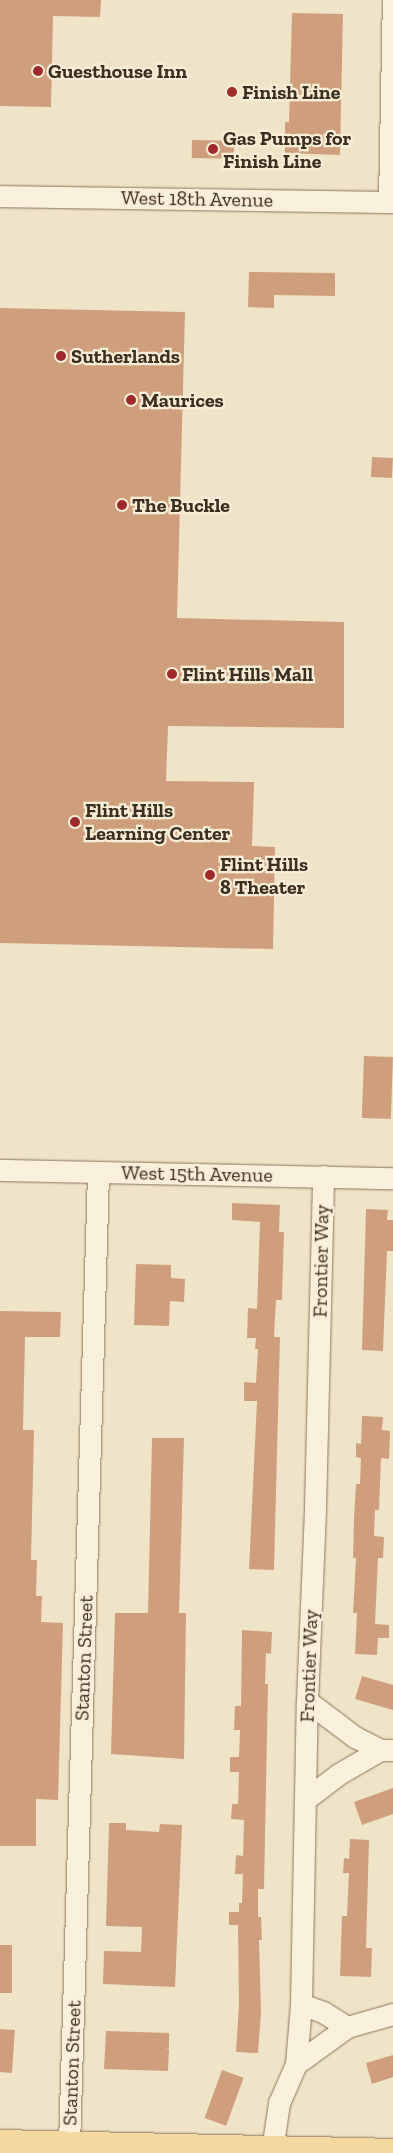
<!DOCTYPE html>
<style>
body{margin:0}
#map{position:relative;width:393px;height:2153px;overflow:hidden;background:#f0e4c8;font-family:"Zilla Slab",serif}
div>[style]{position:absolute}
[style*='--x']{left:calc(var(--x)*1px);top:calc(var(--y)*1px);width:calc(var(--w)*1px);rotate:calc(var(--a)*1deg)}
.building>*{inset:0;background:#cf9f7d;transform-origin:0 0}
.roads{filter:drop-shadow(0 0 1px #8d765c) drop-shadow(0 0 1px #8d765c)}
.minor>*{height:21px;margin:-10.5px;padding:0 10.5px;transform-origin:10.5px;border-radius:10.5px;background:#faf1dc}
.major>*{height:26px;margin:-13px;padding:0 13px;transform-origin:13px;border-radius:13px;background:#f3d9a0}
.dots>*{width:14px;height:14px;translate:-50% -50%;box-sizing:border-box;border:2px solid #f7eed8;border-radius:50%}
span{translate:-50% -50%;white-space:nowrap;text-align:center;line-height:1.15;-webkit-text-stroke:4.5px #f7eed8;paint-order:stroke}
.poi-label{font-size:20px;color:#3d2e20;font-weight:700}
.left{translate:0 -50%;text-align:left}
.street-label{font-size:20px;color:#3d2e20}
</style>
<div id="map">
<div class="building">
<i style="clip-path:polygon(0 0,101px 0,100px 17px,53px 16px,51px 107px,0 106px)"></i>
<i style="clip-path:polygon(292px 13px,343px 14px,340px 155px,285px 153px,285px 122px,289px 122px)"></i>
<i style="left:192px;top:140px;width:42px;height:18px;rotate:1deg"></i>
<i style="clip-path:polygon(249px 272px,335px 273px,335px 296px,274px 295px,274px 308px,248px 307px)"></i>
<i style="clip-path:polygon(0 308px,185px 312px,177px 618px,344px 622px,344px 728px,168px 726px,166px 781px,254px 782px,252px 846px,275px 847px,273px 949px,0 943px)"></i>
<i style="left:372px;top:457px;width:21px;height:20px;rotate:3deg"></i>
<i style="left:364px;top:1056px;width:29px;height:62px;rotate:2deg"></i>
<i style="clip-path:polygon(232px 1203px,280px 1205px,279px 1232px,284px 1232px,282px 1300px,276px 1300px,274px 1337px,280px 1337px,274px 1570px,249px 1569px,257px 1401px,244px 1401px,244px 1382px,256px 1383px,258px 1349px,255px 1349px,256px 1338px,247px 1338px,248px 1308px,257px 1309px,260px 1222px,232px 1220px)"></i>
<i style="clip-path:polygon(366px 1209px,388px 1210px,387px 1220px,393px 1220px,393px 1251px,387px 1251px,383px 1351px,362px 1350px)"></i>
<i style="clip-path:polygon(136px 1264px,171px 1265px,171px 1278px,185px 1279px,184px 1302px,170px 1301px,169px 1326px,134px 1325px)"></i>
<i style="clip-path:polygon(0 1311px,61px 1312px,60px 1337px,25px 1337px,23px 1430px,34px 1430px,31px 1560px,37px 1560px,36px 1596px,42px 1596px,41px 1622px,63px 1623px,58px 1800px,36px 1799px,36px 1846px,0 1846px)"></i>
<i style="clip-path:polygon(362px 1416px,383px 1417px,382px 1430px,390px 1431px,389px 1459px,381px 1458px,379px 1510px,375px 1510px,374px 1536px,384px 1537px,383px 1558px,378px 1558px,375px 1624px,389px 1625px,389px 1638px,378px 1638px,377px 1655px,355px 1654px,357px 1613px,353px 1613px,356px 1558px,353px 1558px,354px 1518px,356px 1484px,360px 1484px,361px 1458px,356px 1457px,356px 1443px,361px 1444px)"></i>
<i style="clip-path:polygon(152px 1438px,184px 1438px,179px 1613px,186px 1613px,184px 1759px,111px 1754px,115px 1613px,148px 1613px)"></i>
<i style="clip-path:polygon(242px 1630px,272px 1632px,271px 1654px,266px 1653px,265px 1684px,268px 1684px,264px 1889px,258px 1889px,258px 1917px,261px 1917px,262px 1940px,259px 1940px,261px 2012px,258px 2053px,236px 2052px,239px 2004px,238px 1925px,229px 1925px,229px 1912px,239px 1912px,239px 1903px,242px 1903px,243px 1874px,235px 1874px,236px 1855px,243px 1856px,244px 1820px,231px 1819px,232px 1804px,238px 1804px,239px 1772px,230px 1772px,230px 1757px,239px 1757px,240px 1730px,234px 1730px,235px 1706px,241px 1706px)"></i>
<i style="clip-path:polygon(362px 1676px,393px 1685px,393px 1710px,355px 1699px)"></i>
<i style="clip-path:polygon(393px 1788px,393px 1814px,362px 1825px,354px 1802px)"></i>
<i style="clip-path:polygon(109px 1823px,126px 1823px,126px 1830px,159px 1832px,160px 1824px,182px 1825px,175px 1987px,103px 1984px,104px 1951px,141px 1952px,142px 1927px,106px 1926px)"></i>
<i style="clip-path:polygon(350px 1839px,369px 1840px,366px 1948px,372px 1948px,371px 1977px,340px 1976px,342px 1916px,347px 1916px,349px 1873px,343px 1873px,344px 1858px,349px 1859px)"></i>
<i style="left:0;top:1945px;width:12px;height:48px"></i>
<i style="left:0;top:2029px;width:15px;height:43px;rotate:4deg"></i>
<i style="clip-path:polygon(106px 2031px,169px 2033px,169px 2048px,166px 2048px,169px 2049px,168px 2071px,104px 2069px)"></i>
<i style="clip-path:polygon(393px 2055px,393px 2077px,372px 2084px,366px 2063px)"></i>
<i style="left:222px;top:2070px;width:23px;height:51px;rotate:20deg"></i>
</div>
<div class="roads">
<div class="minor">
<i style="--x:0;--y:196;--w:393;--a:0.9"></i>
<i style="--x:389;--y:202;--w:202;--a:-88.9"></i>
<i style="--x:0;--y:1170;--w:393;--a:1.2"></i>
<i style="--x:307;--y:1701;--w:60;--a:36.9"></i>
<i style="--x:355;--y:1737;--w:28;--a:27"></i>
<i style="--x:307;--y:1798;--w:38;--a:-37"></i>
<i style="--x:337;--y:1775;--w:50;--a:-30.2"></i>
<i style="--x:380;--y:1750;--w:13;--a:0"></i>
<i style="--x:301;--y:2004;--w:23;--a:20"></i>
<i style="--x:323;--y:2012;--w:28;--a:32"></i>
<i style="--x:296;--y:2064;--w:63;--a:-36"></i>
<i style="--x:347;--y:2027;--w:48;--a:-15.8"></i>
<i style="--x:69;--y:2145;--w:973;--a:-88.29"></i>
<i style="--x:272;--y:2150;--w:48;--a:-81.5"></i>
<i style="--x:279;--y:2103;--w:43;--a:-66.4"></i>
<i style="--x:296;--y:2064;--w:60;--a:-85.2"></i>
<i style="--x:301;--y:2004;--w:303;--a:-88.9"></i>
<i style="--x:307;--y:1701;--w:192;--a:-87.6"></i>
<i style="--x:315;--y:1509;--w:333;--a:-88.6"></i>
</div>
<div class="major">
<i style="--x:0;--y:2143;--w:393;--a:1.3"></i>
</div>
</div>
<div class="dots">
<i style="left:38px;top:71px;background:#9e2a2b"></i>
<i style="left:232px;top:92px;background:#9e2a2b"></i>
<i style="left:213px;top:149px;background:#9e2a2b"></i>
<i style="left:61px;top:356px;background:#9e2a2b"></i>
<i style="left:131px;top:400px;background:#9e2a2b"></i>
<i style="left:122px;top:505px;background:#9e2a2b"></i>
<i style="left:172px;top:674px;background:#9e2a2b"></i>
<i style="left:75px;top:822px;background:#9e2a2b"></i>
<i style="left:210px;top:875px;background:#9e2a2b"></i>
</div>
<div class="poi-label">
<span class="left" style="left:48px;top:71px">Guesthouse Inn</span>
<span class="left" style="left:242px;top:92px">Finish Line</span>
<span class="left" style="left:223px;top:150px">Gas Pumps for<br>Finish Line</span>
<span class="left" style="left:71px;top:356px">Sutherlands</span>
<span class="left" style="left:141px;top:400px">Maurices</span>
<span class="left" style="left:132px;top:505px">The Buckle</span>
<span class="left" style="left:182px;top:674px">Flint Hills Mall</span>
<span class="left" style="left:85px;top:822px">Flint Hills<br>Learning Center</span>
<span class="left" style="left:220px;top:876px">Flint Hills<br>8 Theater</span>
</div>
<div class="street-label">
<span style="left:197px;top:199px;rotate:1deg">West 18th Avenue</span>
<span style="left:197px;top:1174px;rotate:1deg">West 15th Avenue</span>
<span style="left:321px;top:1261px;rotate:-89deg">Frontier Way</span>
<span style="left:84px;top:1658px;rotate:-88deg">Stanton Street</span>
<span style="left:309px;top:1666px;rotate:-88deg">Frontier Way</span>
<span style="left:72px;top:2063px;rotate:-88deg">Stanton Street</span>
</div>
</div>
